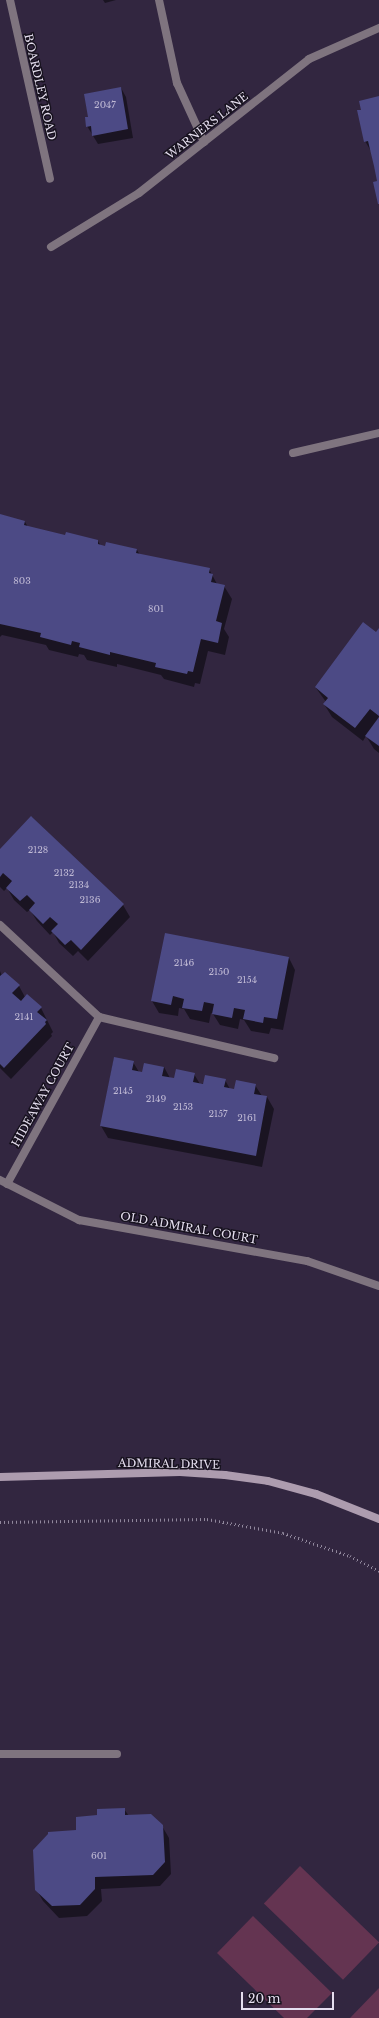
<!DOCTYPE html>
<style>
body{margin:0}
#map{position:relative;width:379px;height:2018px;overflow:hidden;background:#322640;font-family:"Libre Baskerville",serif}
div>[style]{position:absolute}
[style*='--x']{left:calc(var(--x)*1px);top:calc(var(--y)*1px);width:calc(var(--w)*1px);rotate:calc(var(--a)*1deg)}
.green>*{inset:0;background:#643451;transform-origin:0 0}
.shadow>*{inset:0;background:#0007}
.building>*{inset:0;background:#4c4a85}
.path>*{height:2.5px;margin-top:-1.25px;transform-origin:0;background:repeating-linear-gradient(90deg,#91889d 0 1px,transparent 0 4px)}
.lane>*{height:8px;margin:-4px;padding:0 4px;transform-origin:4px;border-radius:4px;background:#7f747f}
.street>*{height:8px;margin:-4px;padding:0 4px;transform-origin:4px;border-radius:4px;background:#7f747f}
.secondary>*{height:8px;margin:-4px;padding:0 4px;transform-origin:4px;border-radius:4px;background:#ad9caf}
span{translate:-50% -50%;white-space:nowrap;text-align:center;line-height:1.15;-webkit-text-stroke:3px #17121e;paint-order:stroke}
.number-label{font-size:9px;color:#bfb9d4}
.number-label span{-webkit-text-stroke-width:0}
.street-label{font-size:11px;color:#e5deef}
.scale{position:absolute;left:241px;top:1992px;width:93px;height:18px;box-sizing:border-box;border:2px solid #e5deef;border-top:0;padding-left:5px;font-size:12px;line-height:14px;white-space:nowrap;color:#e5deef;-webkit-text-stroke:3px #17121e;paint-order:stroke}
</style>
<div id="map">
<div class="green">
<i style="left:300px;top:1866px;width:110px;height:52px;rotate:44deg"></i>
<i style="clip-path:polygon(253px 1916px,332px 1993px,307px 2018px,284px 2018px,217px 1953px)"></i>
<i style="clip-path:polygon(379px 1988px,379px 2018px,350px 2018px)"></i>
</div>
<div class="shadow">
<i style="clip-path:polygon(103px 0,116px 0,105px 3px)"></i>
<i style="clip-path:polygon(121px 88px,126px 97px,133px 138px,98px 144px,87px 126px,89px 118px)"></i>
<i style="clip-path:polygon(379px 97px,379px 203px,378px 182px,372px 153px,365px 141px,362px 110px)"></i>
<i style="clip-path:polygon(0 515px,25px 522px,28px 527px,66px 536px,98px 541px,101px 546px,106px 547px,107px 543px,137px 550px,140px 555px,209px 569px,217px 584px,224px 586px,232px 599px,224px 629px,229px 637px,225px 655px,208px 651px,200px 684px,195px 683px,194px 687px,164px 679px,161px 675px,117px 664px,117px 667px,87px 660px,84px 655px,79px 654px,78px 657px,49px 650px,46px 645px,2px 635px,0 637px)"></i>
<i style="clip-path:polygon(379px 630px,379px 753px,374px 749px,366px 736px,363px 741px,332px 717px,324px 704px,326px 702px,316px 688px)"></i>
<i style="clip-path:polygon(32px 817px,123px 905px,130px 917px,88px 961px,78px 951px,73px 956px,59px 943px,53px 932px,50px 935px,37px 921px,30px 910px,27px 912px,14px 900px,7px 888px,4px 891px,0 887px,0 850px)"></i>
<i style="clip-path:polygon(289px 958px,295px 970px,283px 1030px,271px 1028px,269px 1034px,251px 1031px,244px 1020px,240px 1019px,238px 1029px,220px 1025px,213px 1014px,211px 1013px,209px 1023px,190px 1019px,184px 1009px,179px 1008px,178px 1016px,159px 1013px,152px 1001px)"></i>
<i style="clip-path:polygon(0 971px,2px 976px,19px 986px,25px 997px,41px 1008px,53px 1032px,51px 1034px,52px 1036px,11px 1079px,0 1068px)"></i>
<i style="clip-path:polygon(114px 1058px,133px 1062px,139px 1072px,143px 1073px,164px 1067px,170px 1078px,175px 1079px,194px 1074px,200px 1084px,225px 1080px,230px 1089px,235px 1090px,255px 1085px,262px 1096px,267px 1097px,274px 1109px,262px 1167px,108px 1138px,101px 1126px)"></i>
<i style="clip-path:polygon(124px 1809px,129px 1816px,162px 1826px,169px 1838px,171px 1874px,160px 1886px,101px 1889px,102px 1901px,87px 1916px,59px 1918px,43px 1901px,36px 1889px,77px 1831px,98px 1816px)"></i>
</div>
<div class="building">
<i style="clip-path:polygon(121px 87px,128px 129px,92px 136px,91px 126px,86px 127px,85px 117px,88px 117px,84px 94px)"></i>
<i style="clip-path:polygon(379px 96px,379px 204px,378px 204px,373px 182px,377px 181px,374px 166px,368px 141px,364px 142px,357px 110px,361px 110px,359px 101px)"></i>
<i style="clip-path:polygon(0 514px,25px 521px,24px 525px,65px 535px,66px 532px,98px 540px,98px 544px,105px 546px,106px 542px,137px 549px,136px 553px,210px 568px,209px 573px,213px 574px,211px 582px,225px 585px,216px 621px,222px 623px,218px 643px,201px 639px,193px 672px,188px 671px,187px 674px,155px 667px,156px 663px,110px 652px,110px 655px,79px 647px,80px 643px,72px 641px,71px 645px,40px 637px,41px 633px,0 624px)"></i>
<i style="clip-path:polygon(363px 622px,376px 632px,379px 628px,379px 716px,370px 709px,355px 728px,323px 704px,328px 698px,315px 687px)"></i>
<i style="clip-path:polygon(379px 717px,379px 746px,365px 736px)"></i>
<i style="clip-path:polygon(31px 816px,124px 904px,81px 950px,71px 940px,65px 945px,51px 931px,58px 924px,50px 917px,43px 924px,29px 910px,35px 903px,27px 895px,20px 901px,6px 888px,12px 881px,3px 873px,0 877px,0 849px)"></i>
<i style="clip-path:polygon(165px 933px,289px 957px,277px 1019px,264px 1017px,263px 1023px,243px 1019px,245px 1010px,234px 1008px,232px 1018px,212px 1014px,214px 1004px,204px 1002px,202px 1011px,182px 1008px,184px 999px,173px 996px,171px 1005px,151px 1001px)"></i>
<i style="clip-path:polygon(5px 972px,20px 985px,12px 993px,21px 1001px,27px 994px,42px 1007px,37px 1012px,47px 1020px,45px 1022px,46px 1024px,4px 1068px,0 1064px,0 976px)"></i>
<i style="clip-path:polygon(114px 1057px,134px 1061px,132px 1070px,142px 1072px,144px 1063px,164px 1067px,162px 1076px,174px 1078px,176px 1069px,195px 1073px,193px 1082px,203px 1084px,205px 1075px,226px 1079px,224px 1087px,234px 1089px,236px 1080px,256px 1084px,254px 1094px,267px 1096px,256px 1156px,100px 1126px)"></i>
<i style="clip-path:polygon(125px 1808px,125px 1815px,151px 1814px,163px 1825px,165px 1862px,153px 1875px,95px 1877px,95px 1889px,80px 1905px,52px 1906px,35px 1890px,33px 1850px,48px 1834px,48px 1832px,76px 1830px,76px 1817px,97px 1815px,97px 1809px)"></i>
</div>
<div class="path">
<i style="--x:0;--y:1522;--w:207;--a:-0.8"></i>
<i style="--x:207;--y:1519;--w:77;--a:10.4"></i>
<i style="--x:283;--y:1533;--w:71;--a:18.9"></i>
<i style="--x:350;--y:1556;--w:33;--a:27"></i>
</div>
<div class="lane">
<i style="--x:0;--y:1754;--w:117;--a:0"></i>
</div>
<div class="street">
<i style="--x:10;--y:0;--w:183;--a:77.4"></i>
<i style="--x:159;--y:0;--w:85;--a:77.8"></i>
<i style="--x:177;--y:83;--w:65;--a:65.4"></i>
<i style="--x:51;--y:247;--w:103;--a:-31.5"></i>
<i style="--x:139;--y:193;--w:216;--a:-38.2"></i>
<i style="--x:309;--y:59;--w:77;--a:-23.9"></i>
<i style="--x:293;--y:453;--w:88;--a:-13.1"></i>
<i style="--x:0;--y:925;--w:135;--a:42.9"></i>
<i style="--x:99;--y:1017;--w:180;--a:13.2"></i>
<i style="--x:0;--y:1180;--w:89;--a:26.9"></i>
<i style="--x:79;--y:1220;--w:232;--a:10.2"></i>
<i style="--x:307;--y:1261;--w:76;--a:19.1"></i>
<i style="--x:7;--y:1184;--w:191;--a:-61.1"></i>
</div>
<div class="secondary">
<i style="--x:0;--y:1477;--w:180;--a:-1.6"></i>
<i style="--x:180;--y:1472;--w:45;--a:3.8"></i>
<i style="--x:225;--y:1475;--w:43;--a:7.9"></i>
<i style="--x:268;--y:1481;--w:50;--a:15.2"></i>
<i style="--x:316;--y:1494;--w:68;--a:21.6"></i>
</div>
<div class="number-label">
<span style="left:105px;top:105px">2047</span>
<span style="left:22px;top:581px">803</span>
<span style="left:156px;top:609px">801</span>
<span style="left:38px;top:850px">2128</span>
<span style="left:64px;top:873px">2132</span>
<span style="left:79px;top:885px">2134</span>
<span style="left:90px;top:900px">2136</span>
<span style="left:184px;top:963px">2146</span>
<span style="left:219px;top:972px">2150</span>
<span style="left:247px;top:980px">2154</span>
<span style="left:24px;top:1017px">2141</span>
<span style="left:123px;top:1091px">2145</span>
<span style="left:156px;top:1099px">2149</span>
<span style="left:183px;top:1107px">2153</span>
<span style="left:218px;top:1114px">2157</span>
<span style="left:247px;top:1118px">2161</span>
<span style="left:99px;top:1856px">601</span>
</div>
<div class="street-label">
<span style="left:40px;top:87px;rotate:77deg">BOARDLEY ROAD</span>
<span style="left:207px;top:126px;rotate:-38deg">WARNERS LANE</span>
<span style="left:43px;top:1095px;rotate:-61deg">HIDEAWAY COURT</span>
<span style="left:189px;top:1228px;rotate:10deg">OLD ADMIRAL COURT</span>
<span style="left:169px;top:1464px;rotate:1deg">ADMIRAL DRIVE</span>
</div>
<div class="scale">20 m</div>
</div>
